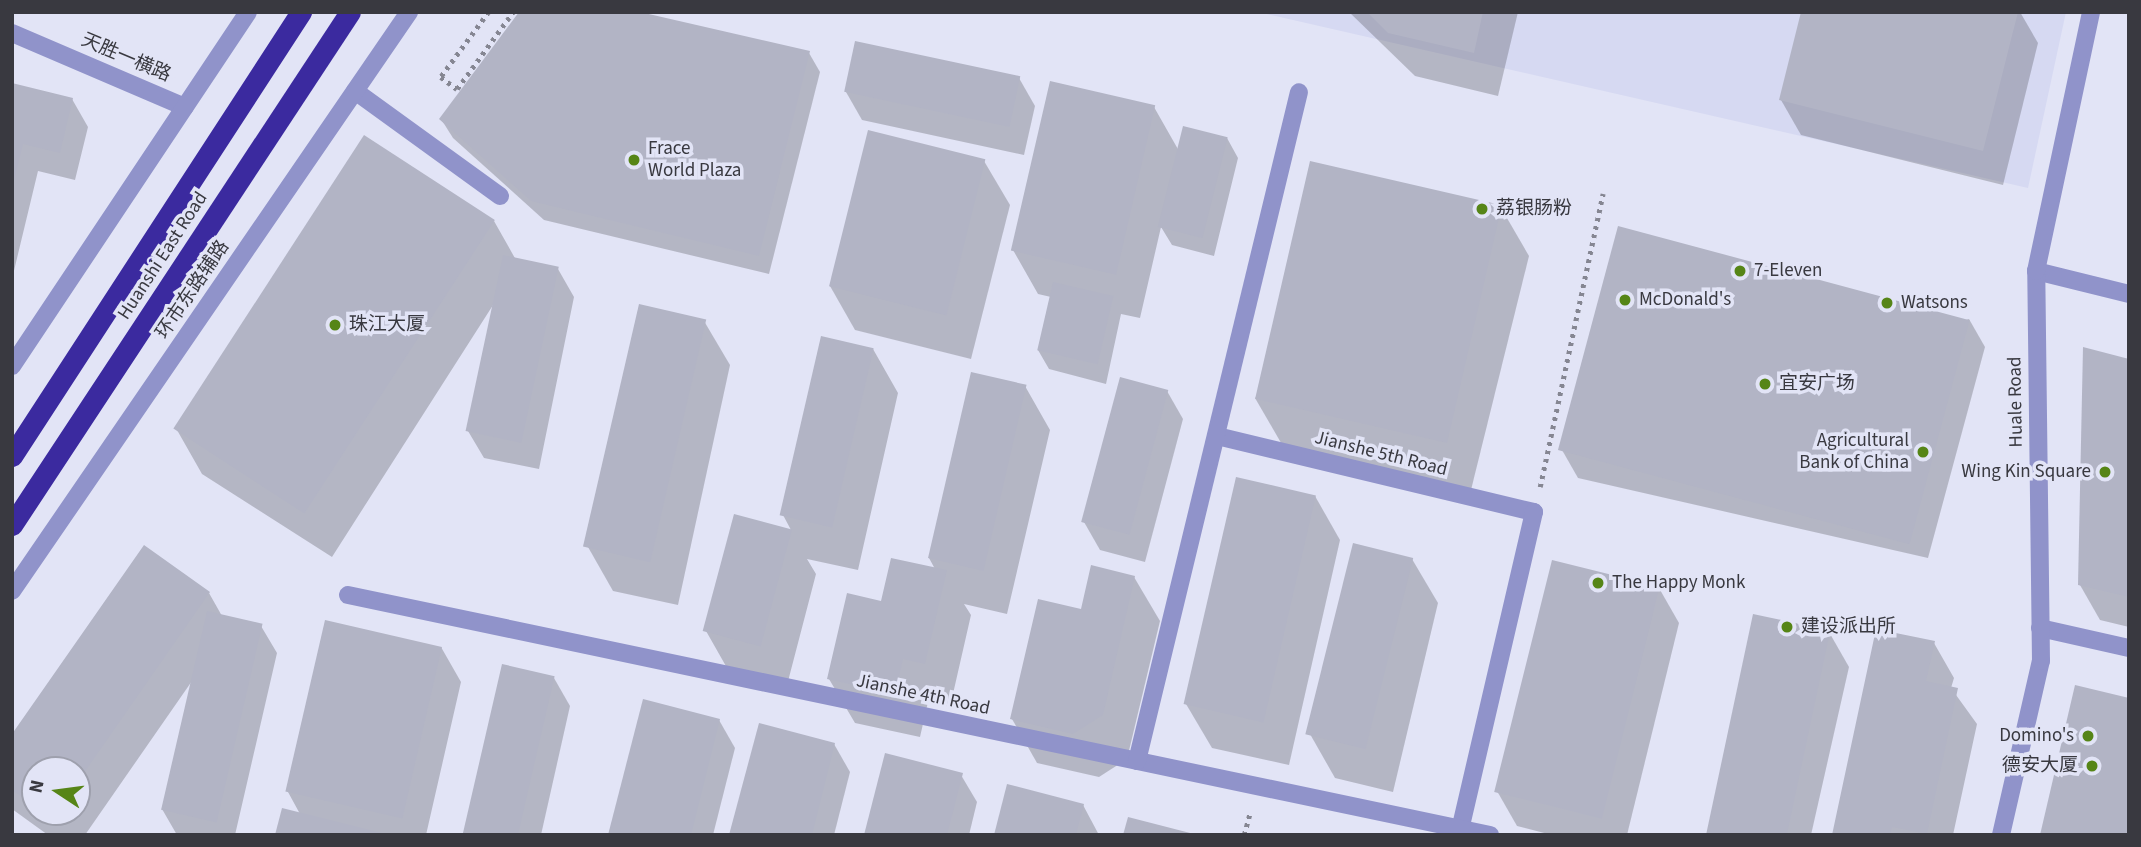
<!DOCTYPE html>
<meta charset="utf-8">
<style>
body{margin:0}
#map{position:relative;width:2141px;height:847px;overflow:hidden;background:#e2e4f6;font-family:"Source Sans 3","Noto Sans SC",sans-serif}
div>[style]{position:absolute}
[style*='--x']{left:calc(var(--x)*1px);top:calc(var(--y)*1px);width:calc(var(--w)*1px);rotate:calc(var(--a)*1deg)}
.built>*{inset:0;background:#d6d9f2}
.shadow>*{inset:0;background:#0003}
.building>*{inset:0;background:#b2b4c5;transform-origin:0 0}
.path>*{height:4.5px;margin-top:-2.25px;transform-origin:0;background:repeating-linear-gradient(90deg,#858692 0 3.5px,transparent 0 8.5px)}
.minor>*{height:18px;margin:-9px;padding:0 9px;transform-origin:9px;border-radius:9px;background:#9093ca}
.highway>*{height:21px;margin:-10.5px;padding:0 10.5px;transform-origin:10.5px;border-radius:10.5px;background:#3b2a9f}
.dots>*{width:19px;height:19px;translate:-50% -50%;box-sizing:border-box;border:4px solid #e2e4f6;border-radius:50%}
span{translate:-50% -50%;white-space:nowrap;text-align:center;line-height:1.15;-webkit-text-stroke:7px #e2e4f6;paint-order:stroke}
.street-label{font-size:19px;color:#393940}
.poi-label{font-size:19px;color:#393940}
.left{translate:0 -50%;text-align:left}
.right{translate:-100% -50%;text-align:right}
.frame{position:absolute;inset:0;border:14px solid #393940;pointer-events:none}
.north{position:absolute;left:21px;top:756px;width:70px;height:70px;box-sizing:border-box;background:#e2e4f6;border:2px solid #9ea0ad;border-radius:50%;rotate:283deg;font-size:19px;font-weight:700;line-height:28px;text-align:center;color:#393940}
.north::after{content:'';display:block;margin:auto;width:24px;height:32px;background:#568517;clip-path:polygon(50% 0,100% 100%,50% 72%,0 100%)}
</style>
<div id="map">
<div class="built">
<i style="clip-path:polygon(1258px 12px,2066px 12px,2028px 188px)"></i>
</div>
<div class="shadow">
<i style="clip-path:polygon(1349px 12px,1518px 12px,1498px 96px,1415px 76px)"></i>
<i style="clip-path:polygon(1803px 12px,2020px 12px,2038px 43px,2003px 185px,1801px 135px,1781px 100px)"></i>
<i style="clip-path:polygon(809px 53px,820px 72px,769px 274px,544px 220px,453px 138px,441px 119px)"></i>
<i style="clip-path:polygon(1019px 78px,1035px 106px,1024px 155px,862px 120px,846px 92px)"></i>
<i style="clip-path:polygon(12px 85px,72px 99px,88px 127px,75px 180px,38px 171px,12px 279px)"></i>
<i style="clip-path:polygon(1154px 107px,1179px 151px,1227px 138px,1238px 158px,1214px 256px,1172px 245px,1161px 227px,1140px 318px,1121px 314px,1106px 384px,1049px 369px,1038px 350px,1051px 297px,1038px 294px,1013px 250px)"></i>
<i style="clip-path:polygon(984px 161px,1010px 205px,971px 359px,855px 330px,830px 286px)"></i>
<i style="clip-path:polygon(1500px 206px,1529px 256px,1470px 494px,1284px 448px,1255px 398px)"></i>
<i style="clip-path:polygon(494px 221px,516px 260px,558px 269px,574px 297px,539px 469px,484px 458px,468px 431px,495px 302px,332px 557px,202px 474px,177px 430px)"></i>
<i style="clip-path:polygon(1969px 319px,1985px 347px,1928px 558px,1578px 478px,1562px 450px)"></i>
<i style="clip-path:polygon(704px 321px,730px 365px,678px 605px,613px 591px,588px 547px)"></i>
<i style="clip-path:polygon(873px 349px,898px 393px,858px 570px,807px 559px,816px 574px,786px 689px,731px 675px,706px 631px,791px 530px,783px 515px)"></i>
<i style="clip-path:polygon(2129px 361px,2129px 627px,2100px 620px,2080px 585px)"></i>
<i style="clip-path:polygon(1025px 386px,1050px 430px,1007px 614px,964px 604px,971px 615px,950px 707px,928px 702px,920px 737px,855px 723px,829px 679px,882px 603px,935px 569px,929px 558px)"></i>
<i style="clip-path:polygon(1167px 391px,1183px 419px,1145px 562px,1100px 550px,1084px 522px)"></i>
<i style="clip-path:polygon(1315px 496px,1340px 540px,1289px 765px,1212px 748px,1186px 704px)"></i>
<i style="clip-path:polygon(1412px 559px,1438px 603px,1393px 792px,1335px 778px,1310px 734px)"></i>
<i style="clip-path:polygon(1134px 577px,1160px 621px,1127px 759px,1099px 777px,1037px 763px,1012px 719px,1082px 611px)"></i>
<i style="clip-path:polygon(1659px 588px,1679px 623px,1627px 835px,1552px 835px,1517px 826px,1497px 791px)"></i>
<i style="clip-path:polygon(evenodd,209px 593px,222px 616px,261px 626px,277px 653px,235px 835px,177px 835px,162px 809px,192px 681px,85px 835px,48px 835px,12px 809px,12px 737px,209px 593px,35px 770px,77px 770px,77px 812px,35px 812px,35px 770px)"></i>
<i style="clip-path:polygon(1829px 632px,1849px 667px,1811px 835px,1706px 835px)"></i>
<i style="clip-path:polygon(1934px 643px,1954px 678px,1951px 688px,1977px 724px,1953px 835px,1834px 835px)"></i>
<i style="clip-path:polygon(441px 647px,461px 682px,426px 835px,277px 835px,300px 814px,288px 792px)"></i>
<i style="clip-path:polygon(554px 678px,570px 706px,541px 835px,465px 835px)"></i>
<i style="clip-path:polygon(719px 720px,735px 748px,713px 835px,610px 835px)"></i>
<i style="clip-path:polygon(834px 744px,850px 772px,834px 835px,731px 835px)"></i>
<i style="clip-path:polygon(961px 775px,977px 802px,969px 835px,866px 835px)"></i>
<i style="clip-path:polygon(1083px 805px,1099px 835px,996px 835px)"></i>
</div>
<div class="building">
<i style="clip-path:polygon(519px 12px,640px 12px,810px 51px,759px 256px,531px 201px,439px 119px)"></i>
<i style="clip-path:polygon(1367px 12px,1483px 12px,1474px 53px,1388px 33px)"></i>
<i style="clip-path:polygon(1801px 12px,2018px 12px,1983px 151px,1779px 100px)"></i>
<i style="left:855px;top:41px;width:169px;height:52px;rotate:12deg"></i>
<i style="left:1050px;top:81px;width:108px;height:174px;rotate:13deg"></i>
<i style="clip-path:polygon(12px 83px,73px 98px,60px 153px,23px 144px,13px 184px)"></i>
<i style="left:1183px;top:126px;width:46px;height:104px;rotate:14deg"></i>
<i style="left:868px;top:130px;width:121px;height:161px;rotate:14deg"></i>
<i style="left:364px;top:135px;width:156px;height:350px;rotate:33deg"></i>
<i style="left:1310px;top:161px;width:197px;height:244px;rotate:13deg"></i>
<i style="left:1618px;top:226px;width:364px;height:232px;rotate:15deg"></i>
<i style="left:503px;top:255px;width:57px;height:180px;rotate:12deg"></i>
<i style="left:1053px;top:282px;width:62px;height:70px;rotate:13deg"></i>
<i style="left:639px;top:304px;width:69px;height:249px;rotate:13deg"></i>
<i style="left:821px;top:336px;width:54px;height:184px;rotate:13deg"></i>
<i style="clip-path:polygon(2083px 347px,2129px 359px,2129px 597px,2078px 585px)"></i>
<i style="left:971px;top:372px;width:57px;height:191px;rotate:13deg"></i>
<i style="left:1120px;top:377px;width:50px;height:150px;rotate:15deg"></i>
<i style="left:1236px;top:477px;width:82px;height:233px;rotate:13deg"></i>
<i style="left:734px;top:514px;width:60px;height:121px;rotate:15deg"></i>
<i style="left:1353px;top:543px;width:62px;height:197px;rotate:14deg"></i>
<i style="clip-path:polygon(144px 545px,210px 592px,77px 783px,77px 770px,35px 770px,35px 806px,12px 790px,12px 734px)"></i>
<i style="clip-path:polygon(891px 558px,947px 570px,925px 664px,903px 659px,895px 694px,827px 679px,847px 593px,881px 601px)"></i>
<i style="left:1552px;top:560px;width:111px;height:239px;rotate:14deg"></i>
<i style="clip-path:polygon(1091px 565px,1135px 576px,1103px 715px,1073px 734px,1010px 719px,1038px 599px,1081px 609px)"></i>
<i style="left:207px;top:611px;width:57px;height:204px;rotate:13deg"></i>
<i style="left:1753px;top:614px;width:79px;height:226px;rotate:12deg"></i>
<i style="left:325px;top:620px;width:120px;height:176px;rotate:13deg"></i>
<i style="clip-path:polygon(1876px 629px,1935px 641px,1926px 681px,1958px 688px,1927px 834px,1892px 827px,1890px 835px,1832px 835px)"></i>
<i style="left:502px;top:664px;width:54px;height:175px;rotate:13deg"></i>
<i style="clip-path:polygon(2075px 685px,2129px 698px,2129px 835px,2040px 835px)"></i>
<i style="clip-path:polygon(643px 699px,720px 719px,691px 835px,608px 835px)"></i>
<i style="clip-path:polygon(759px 723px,835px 743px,812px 835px,729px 835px)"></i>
<i style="clip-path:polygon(885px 753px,963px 773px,947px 835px,864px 835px)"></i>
<i style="clip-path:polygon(1007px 784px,1084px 804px,1076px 835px,994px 835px)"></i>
<i style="clip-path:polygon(282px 808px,386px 834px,386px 835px,275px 835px)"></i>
<i style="clip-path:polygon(1128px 817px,1194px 834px,1194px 835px,1123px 835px)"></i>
</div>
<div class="path">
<i style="--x:489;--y:12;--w:81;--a:126.4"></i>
<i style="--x:441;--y:77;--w:20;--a:37"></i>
<i style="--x:457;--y:89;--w:95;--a:-54"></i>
<i style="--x:1540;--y:487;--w:300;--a:-77.9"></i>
<i style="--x:1244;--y:835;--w:24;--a:-75"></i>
</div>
<div class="minor">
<i style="--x:12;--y:33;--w:188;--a:23.2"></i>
<i style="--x:355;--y:91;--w:179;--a:35.9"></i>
<i style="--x:2036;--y:271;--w:96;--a:13.9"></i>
<i style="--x:12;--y:366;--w:425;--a:-56.3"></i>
<i style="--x:1217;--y:436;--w:326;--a:13.5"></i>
<i style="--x:1534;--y:512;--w:326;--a:103.1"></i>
<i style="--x:12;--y:591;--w:702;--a:-55.56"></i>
<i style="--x:348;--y:595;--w:1167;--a:11.87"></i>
<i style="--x:2040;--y:628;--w:91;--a:12.7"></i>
<i style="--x:1137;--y:761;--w:688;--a:-76.39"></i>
<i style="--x:2001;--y:835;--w:179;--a:-77.1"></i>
<i style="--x:2041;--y:661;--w:390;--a:-90.7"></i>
<i style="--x:2036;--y:271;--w:265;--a:-78"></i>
</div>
<div class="highway">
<i style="--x:12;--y:456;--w:530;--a:-56.94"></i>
<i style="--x:12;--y:525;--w:614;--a:-56.62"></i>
</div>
<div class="dots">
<i style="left:634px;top:160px;background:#568517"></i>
<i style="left:1482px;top:209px;background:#568517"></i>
<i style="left:1740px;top:271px;background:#568517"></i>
<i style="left:1625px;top:300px;background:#568517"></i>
<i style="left:1887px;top:303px;background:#568517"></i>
<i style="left:335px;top:325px;background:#568517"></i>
<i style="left:1765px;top:384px;background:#568517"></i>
<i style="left:1923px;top:452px;background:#568517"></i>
<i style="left:2105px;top:472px;background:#568517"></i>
<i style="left:1598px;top:583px;background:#568517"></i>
<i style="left:1787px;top:627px;background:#568517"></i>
<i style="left:2088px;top:736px;background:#568517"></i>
<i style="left:2092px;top:766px;background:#568517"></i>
</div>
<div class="street-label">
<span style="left:126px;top:58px;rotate:23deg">天胜一横路</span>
<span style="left:163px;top:256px;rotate:-57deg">Huanshi East Road</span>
<span style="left:193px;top:290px;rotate:-56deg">环市东路辅路</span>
<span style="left:2016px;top:402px;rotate:-91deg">Huale Road</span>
<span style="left:1381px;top:454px;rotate:14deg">Jianshe 5th Road</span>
<span style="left:923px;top:695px;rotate:12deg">Jianshe 4th Road</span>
</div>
<div class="poi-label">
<span class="left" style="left:648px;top:160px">Frace<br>World Plaza</span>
<span class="left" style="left:1496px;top:209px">荔银肠粉</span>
<span class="left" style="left:1754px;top:271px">7-Eleven</span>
<span class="left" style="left:1639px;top:300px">McDonald's</span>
<span class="left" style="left:1901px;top:303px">Watsons</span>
<span class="left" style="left:349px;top:325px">珠江大厦</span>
<span class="left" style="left:1779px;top:384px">宜安广场</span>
<span class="right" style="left:1909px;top:452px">Agricultural<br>Bank of China</span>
<span class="right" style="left:2091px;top:472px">Wing Kin Square</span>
<span class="left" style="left:1612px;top:583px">The Happy Monk</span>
<span class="left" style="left:1801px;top:627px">建设派出所</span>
<span class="right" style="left:2074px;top:736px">Domino's</span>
<span class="right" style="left:2078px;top:766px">德安大厦</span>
</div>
<div class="frame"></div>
<div class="north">N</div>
</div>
